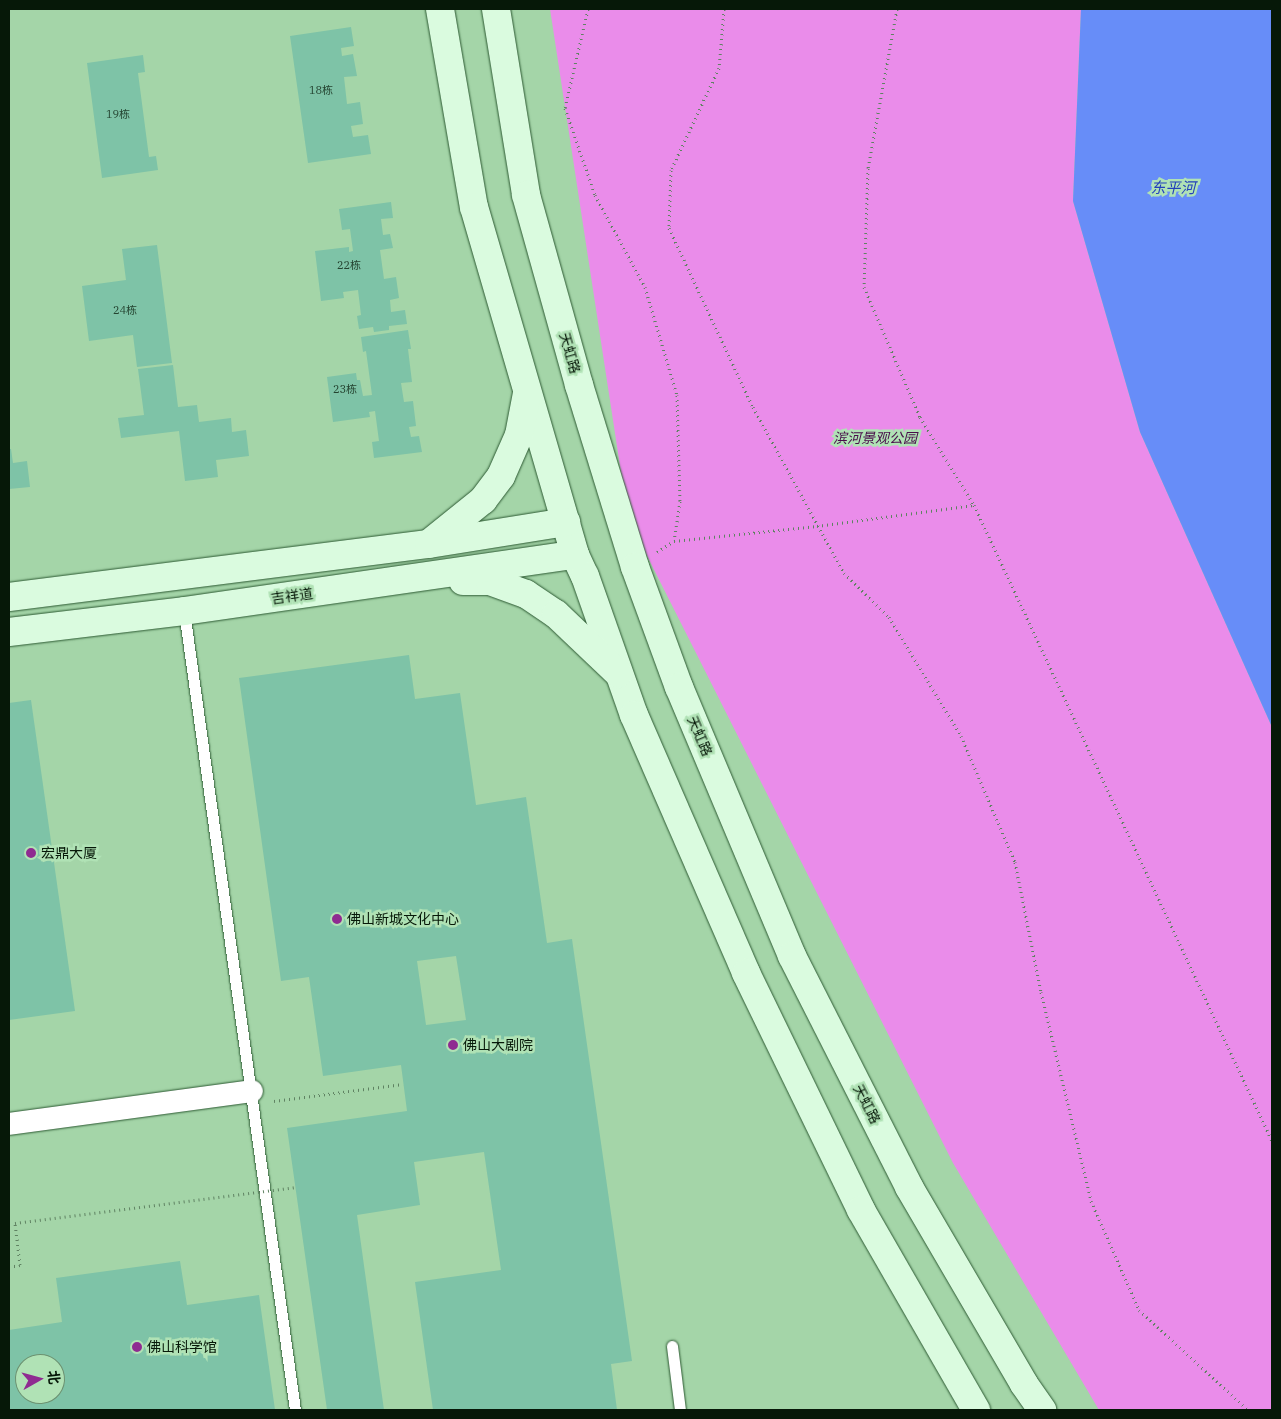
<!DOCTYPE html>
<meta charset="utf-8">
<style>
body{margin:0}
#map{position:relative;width:1281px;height:1419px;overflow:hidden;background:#a4d5a8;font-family:"IBM Plex Serif","Noto Sans SC",serif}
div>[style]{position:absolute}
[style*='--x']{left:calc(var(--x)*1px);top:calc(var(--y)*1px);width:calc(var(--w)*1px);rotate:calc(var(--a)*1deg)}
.green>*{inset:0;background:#ea8cea}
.water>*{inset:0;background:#678df8}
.building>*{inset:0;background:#7ec3a7}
.path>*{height:3px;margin-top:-1.5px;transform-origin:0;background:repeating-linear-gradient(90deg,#5f8262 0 1px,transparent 0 5px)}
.roads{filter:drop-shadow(0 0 1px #2d5a33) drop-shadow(0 0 1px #2d5a33)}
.lane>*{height:11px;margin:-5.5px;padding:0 5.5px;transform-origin:5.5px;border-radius:5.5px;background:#fff}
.street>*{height:22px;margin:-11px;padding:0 11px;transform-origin:11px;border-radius:11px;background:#fff}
.secondary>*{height:28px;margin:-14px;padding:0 14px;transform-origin:14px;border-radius:14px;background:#dafbdf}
.path-bridge>*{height:3px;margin-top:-1.5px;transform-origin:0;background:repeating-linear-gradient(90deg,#5f8262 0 1px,transparent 0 5px)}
.dots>*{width:14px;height:14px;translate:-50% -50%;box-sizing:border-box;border:2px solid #b0e2b5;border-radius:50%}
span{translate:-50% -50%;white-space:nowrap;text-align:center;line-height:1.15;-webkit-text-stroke:5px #b0e2b5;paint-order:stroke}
.number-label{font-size:11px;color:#244330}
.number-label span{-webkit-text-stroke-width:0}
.street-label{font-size:14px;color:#061808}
.park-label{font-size:14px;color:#480d4a;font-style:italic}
.poi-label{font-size:14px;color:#061808}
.left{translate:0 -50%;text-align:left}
.water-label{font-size:15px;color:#2340bb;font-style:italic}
.frame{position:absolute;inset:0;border:10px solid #061808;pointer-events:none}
.north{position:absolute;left:15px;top:1354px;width:50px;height:50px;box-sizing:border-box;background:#b0e2b5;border:1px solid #6c9170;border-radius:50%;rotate:83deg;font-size:14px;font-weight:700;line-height:20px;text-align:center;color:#061808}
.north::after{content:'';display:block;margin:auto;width:18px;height:22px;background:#8f2b91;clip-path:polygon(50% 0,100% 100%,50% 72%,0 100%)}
</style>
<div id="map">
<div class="green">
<i style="clip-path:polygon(550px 9px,1081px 9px,1073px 201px,1140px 432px,1272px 727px,1272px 1410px,1099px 1410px,953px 1163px,628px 518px)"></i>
</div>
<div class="water">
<i style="clip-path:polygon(1081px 9px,1272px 9px,1272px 727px,1140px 432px,1073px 201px)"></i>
</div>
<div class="building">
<i style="clip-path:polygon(351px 27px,354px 46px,341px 48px,342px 56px,353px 54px,357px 76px,344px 77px,347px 104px,360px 102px,363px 124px,351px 126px,353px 137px,368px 135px,371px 154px,308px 163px,290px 36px)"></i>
<i style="clip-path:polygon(143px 55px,145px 72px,138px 73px,149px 157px,156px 156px,158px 170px,102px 178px,87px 63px)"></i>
<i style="clip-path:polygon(391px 202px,393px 218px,381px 219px,383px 235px,390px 234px,393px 248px,380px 250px,384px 279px,396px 277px,399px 298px,390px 300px,391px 312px,405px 310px,407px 324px,389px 326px,389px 330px,374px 332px,373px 327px,359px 329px,357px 316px,361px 315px,358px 290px,343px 292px,344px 298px,321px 301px,315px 251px,349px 247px,349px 252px,353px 251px,350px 229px,342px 230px,339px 209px)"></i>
<i style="clip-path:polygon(157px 245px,172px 363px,137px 367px,133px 335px,89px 341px,82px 286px,126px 280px,122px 249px)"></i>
<i style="clip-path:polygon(408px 330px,411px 349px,408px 349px,412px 382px,401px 383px,404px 402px,413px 401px,416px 426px,409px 427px,411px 437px,419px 436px,422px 452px,374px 458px,372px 442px,379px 441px,375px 411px,369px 412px,370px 417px,333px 422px,327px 377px,356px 373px,357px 380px,360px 380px,363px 396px,372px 395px,366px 351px,363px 352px,361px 337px)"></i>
<i style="clip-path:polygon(173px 365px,178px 407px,197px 405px,199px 422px,231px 418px,232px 432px,246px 430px,249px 456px,216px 460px,218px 477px,185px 481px,179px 431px,121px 438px,118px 418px,144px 415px,138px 369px)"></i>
<i style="clip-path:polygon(9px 449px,11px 449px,13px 463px,27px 461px,30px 487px,9px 489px)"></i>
<i style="clip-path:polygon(evenodd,409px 655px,415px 699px,460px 693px,476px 805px,526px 797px,547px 943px,572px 939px,632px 1361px,611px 1364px,617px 1410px,433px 1410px,415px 1282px,501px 1270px,484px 1152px,414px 1162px,420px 1205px,357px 1215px,384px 1410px,327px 1410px,287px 1128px,407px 1111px,401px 1065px,323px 1076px,309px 977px,281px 981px,239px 678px,409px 655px,456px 956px,466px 1020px,426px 1025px,417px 961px,456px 956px)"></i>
<i style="clip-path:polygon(31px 700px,75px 1011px,9px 1020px,9px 703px)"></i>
<i style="clip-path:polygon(evenodd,180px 1261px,187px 1305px,259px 1295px,275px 1410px,9px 1410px,9px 1330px,62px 1322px,56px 1278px,180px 1261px,25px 1364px,55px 1364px,55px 1394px,25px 1394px,25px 1364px)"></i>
</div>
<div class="path">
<i style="--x:588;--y:9;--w:102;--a:103.1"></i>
<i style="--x:565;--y:108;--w:92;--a:71"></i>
<i style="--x:595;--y:195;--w:105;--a:61.5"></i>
<i style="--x:645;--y:287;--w:113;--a:73.5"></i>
<i style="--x:677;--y:395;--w:106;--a:88.4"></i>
<i style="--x:680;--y:501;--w:40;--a:98.5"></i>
<i style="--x:724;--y:9;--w:59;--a:94.8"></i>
<i style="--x:719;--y:68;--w:113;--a:115.2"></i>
<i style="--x:671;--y:170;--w:58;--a:92"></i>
<i style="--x:669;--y:228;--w:198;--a:64.9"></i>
<i style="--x:753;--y:407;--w:189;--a:61.3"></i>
<i style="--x:844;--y:573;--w:63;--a:44.4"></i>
<i style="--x:889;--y:617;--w:139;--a:58.8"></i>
<i style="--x:961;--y:736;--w:137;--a:66.8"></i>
<i style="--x:1015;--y:862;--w:133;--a:78.7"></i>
<i style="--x:1041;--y:992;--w:215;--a:76.5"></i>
<i style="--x:1091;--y:1201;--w:119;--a:66.2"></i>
<i style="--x:1139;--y:1310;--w:148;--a:42.5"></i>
<i style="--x:897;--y:9;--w:162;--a:100.3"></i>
<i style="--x:868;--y:168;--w:119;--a:91.9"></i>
<i style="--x:864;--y:287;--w:142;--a:66.7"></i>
<i style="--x:920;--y:417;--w:103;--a:58.5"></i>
<i style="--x:974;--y:505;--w:702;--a:64.89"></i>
<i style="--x:657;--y:552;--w:20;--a:-33"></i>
<i style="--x:674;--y:541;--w:144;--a:-6"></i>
<i style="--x:817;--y:526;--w:158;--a:-7.6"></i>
<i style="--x:274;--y:1101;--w:130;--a:-7.5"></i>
</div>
<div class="roads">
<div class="lane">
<i style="--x:184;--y:611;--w:807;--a:82.09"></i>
<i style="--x:672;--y:1346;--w:64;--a:82.9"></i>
</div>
<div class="street">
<i style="--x:9;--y:1124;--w:245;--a:-7.7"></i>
</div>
<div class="secondary">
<i style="--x:440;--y:9;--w:201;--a:80.3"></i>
<i style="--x:474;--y:207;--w:362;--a:73.8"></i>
<i style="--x:575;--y:555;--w:23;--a:65"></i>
<i style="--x:585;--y:576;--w:147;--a:70.6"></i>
<i style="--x:634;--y:715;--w:281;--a:66.5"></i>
<i style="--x:746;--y:973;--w:263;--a:64.1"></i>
<i style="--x:861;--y:1210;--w:231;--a:60.1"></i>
<i style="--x:496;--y:9;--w:188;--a:80.8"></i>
<i style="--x:526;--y:195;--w:197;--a:74.4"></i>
<i style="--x:579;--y:385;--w:190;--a:72.9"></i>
<i style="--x:635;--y:567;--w:128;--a:69.9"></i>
<i style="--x:679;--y:687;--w:292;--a:67.2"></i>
<i style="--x:792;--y:956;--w:259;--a:63.1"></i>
<i style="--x:909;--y:1187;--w:228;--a:59.7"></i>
<i style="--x:1024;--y:1384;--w:32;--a:55"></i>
<i style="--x:431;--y:542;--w:67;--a:-38.9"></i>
<i style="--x:483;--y:500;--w:30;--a:-53"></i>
<i style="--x:501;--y:476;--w:45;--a:-66.3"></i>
<i style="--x:519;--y:435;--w:43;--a:-79.2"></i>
<i style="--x:463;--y:581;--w:27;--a:0"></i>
<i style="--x:490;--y:581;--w:38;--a:20"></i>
<i style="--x:526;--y:594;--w:36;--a:34"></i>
<i style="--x:556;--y:614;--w:86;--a:43.6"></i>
<i style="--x:9;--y:597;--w:423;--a:-7.2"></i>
<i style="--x:429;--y:544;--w:139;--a:-9.1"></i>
<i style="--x:9;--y:632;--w:176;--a:-6.8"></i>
<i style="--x:184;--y:611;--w:395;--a:-8.2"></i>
</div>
</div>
<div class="path-bridge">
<i style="--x:9;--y:1267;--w:11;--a:-10"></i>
<i style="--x:20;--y:1265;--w:42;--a:-96.8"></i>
<i style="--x:15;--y:1223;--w:282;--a:-7.3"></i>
</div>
<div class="dots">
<i style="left:31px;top:853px;background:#8f2b91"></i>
<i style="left:337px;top:919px;background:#8f2b91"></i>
<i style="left:453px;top:1045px;background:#8f2b91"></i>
<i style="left:137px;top:1347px;background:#8f2b91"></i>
</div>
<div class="number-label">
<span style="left:321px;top:90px">18栋</span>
<span style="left:118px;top:114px">19栋</span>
<span style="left:349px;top:265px">22栋</span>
<span style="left:125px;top:310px">24栋</span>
<span style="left:345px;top:389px">23栋</span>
</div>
<div class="street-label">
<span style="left:570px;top:353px;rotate:74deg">天虹路</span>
<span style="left:292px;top:596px;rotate:-8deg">吉祥道</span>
<span style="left:700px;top:736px;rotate:67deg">天虹路</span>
<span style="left:867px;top:1104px;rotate:63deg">天虹路</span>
</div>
<div class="park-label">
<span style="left:875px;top:438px">滨河景观公园</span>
</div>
<div class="poi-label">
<span class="left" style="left:41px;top:853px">宏鼎大厦</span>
<span class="left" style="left:347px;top:919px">佛山新城文化中心</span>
<span class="left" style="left:463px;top:1045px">佛山大剧院</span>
<span class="left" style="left:147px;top:1347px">佛山科学馆</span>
</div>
<div class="water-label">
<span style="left:1173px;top:188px">东平河</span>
</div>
<div class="frame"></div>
<div class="north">北</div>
</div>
